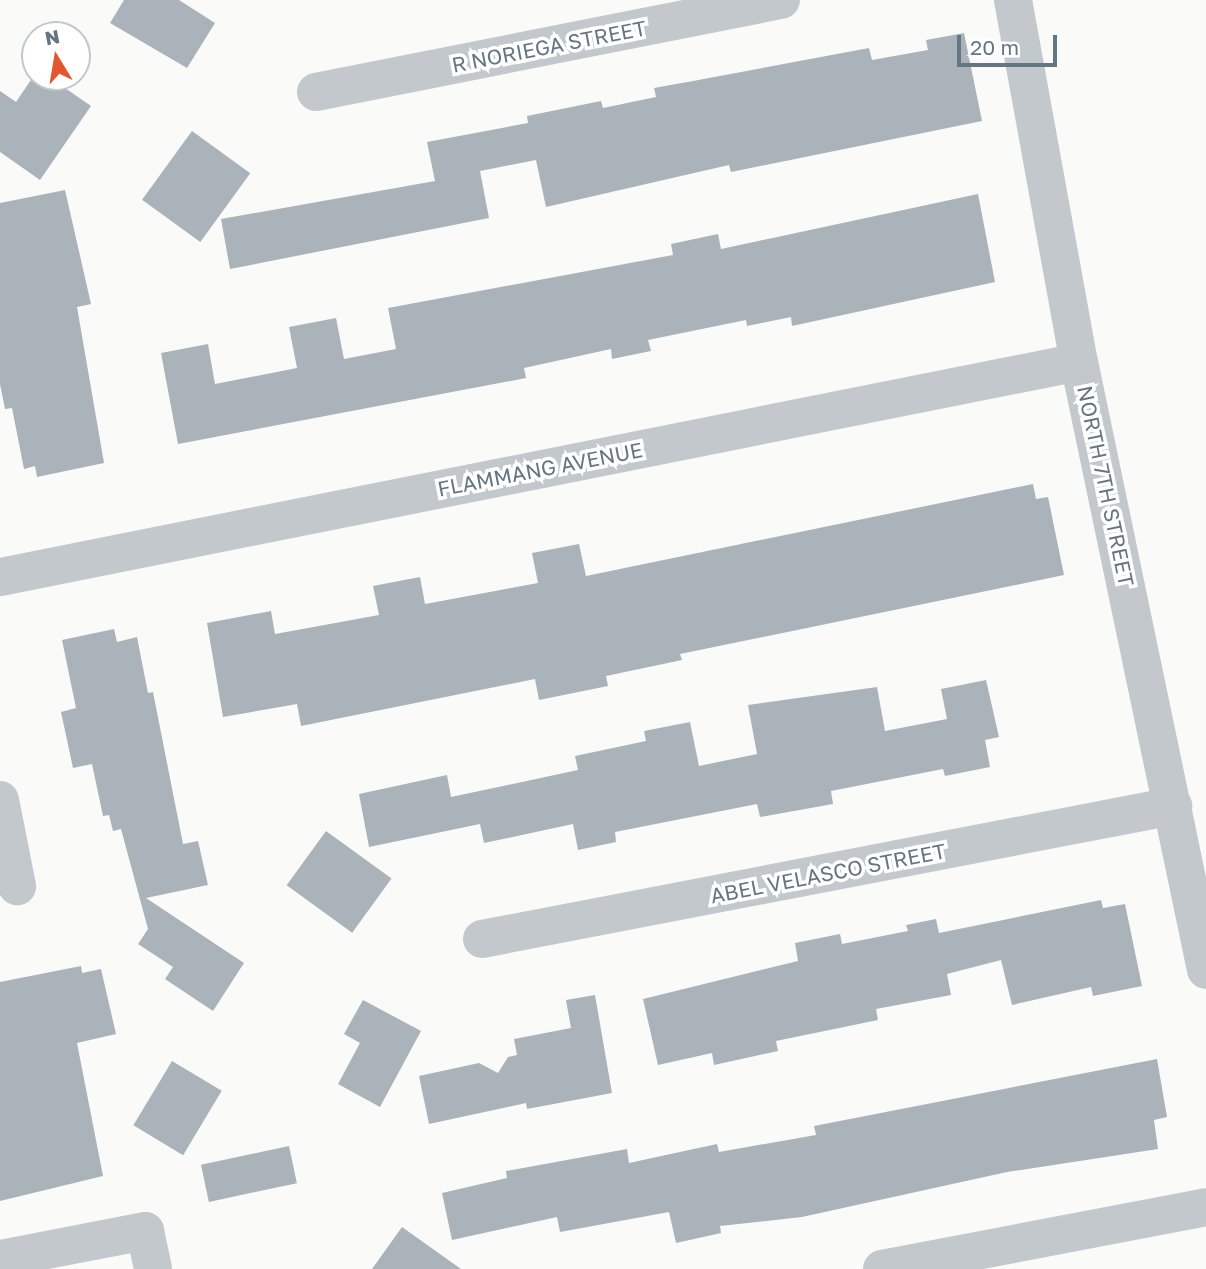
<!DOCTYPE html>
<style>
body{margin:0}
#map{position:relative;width:1206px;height:1269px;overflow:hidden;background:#fafaf8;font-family:"Golos Text",sans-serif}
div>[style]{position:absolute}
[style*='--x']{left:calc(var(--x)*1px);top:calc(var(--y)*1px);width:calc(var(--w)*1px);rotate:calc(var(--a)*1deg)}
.building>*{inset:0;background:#aab3b9;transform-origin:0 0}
.minor>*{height:38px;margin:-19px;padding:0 19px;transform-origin:19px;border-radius:19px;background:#c3c8cc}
span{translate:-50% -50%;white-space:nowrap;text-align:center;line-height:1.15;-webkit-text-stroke:7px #fff;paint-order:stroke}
.street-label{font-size:21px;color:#657683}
.north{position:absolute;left:21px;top:21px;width:70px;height:70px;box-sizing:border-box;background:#fff;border:2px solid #c1c8cd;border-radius:50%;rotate:349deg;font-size:19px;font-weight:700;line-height:28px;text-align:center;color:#657683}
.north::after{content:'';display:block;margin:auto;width:24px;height:32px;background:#e4572e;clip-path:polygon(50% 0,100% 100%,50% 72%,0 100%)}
.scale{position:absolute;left:957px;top:35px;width:100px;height:32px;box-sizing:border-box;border:4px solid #657683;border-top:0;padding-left:9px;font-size:21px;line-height:24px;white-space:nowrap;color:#657683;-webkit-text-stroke:5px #fff;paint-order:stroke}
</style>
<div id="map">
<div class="building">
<i style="clip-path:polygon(124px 0,179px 0,215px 23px,187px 68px,110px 23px)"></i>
<i style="clip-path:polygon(964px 33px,982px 121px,731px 172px,729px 165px,546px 207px,536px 160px,480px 171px,489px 218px,230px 269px,221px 219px,435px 181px,427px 142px,528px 123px,527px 116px,601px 101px,603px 108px,656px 97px,654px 88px,693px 81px,869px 48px,872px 60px,928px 50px,926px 40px)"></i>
<i style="clip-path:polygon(35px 74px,49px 77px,91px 106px,40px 180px,0 152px,0 91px,16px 102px)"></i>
<i style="left:192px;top:131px;width:72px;height:85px;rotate:36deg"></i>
<i style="clip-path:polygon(65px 190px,91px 304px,77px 307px,104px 463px,37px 477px,35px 466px,24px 469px,12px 408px,5px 409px,0 384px,0 203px)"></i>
<i style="clip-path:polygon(978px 194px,995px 282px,792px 326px,791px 317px,747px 326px,746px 320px,648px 340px,651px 351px,612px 359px,611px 349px,524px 368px,526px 378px,178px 444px,161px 353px,208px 344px,215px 384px,297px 368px,289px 327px,336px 318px,344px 359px,396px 349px,388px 308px,673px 255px,671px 244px,718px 234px,721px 249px)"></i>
<i style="clip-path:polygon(1033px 484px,1036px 499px,1048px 497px,1064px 575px,680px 654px,682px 660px,606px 676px,608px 686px,539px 700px,535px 679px,301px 726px,297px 704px,223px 717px,207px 623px,271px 611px,275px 634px,379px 615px,373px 586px,420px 577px,425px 604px,538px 583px,532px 553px,579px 544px,586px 576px)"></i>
<i style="clip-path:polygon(114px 629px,117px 642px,137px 637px,148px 693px,153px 692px,183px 844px,198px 841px,208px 885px,146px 898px,244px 963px,213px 1011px,165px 979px,173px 967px,138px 944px,148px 929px,121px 829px,113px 831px,109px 815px,103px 816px,92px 764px,73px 768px,61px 712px,76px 708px,62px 640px)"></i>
<i style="clip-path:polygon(986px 680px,999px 737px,985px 740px,990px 767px,945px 776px,943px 769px,831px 791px,833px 804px,760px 817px,757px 804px,615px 832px,616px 842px,578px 850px,573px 824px,484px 843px,480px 824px,369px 847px,359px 794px,447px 775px,451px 797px,578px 770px,575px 756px,646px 741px,644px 731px,690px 722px,699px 766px,757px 754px,748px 705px,877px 687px,885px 731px,947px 719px,941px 689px)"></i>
<i style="left:326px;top:831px;width:81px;height:67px;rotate:36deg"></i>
<i style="clip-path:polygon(1101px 900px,1103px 908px,1125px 904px,1142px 986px,1093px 996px,1091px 987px,1012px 1005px,1001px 960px,947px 974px,951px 995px,876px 1009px,878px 1020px,776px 1041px,778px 1051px,714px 1065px,712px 1053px,658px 1065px,643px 999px,798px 961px,795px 943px,840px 934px,842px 944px,908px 931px,906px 925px,936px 919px,939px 933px)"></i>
<i style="clip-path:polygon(81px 966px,82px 973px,101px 969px,116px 1034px,77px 1043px,103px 1176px,0 1201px,0 982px)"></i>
<i style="clip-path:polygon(595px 995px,612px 1093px,527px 1109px,526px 1103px,429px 1124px,419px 1076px,479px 1063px,498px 1073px,508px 1057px,517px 1055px,514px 1039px,571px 1028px,566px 1000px)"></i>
<i style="clip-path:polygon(363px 1000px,421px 1031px,380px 1107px,338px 1084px,360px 1043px,344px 1034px)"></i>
<i style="clip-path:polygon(1157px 1059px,1167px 1117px,1154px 1120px,1158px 1149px,1007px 1172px,802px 1217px,720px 1226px,721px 1233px,676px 1243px,669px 1212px,560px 1232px,557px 1217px,452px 1240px,442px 1193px,507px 1178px,506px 1171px,627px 1149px,629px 1163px,717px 1144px,719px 1152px,816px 1135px,814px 1126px)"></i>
<i style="left:172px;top:1061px;width:58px;height:75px;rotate:31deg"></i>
<i style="left:289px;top:1146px;width:38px;height:90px;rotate:78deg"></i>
<i style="clip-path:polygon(402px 1227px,461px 1269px,372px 1269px)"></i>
</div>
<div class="minor">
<i style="--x:1013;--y:0;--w:368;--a:79.7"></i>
<i style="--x:1079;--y:362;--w:621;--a:78.2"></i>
<i style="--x:316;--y:92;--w:474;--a:-11.2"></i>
<i style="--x:0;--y:577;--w:1100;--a:-11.27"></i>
<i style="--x:0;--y:800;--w:88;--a:78.8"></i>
<i style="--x:482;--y:939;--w:704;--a:-10.89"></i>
<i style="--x:0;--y:1259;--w:148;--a:-10.9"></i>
<i style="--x:145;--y:1231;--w:39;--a:78"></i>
<i style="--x:882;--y:1269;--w:330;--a:-10.8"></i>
</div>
<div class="street-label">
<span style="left:549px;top:46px;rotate:-11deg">R NORIEGA STREET</span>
<span style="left:540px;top:469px;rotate:-11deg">FLAMMANG AVENUE</span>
<span style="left:1106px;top:486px;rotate:78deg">NORTH 7TH STREET</span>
<span style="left:828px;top:873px;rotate:-11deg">ABEL VELASCO STREET</span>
</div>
<div class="north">N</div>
<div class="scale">20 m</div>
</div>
